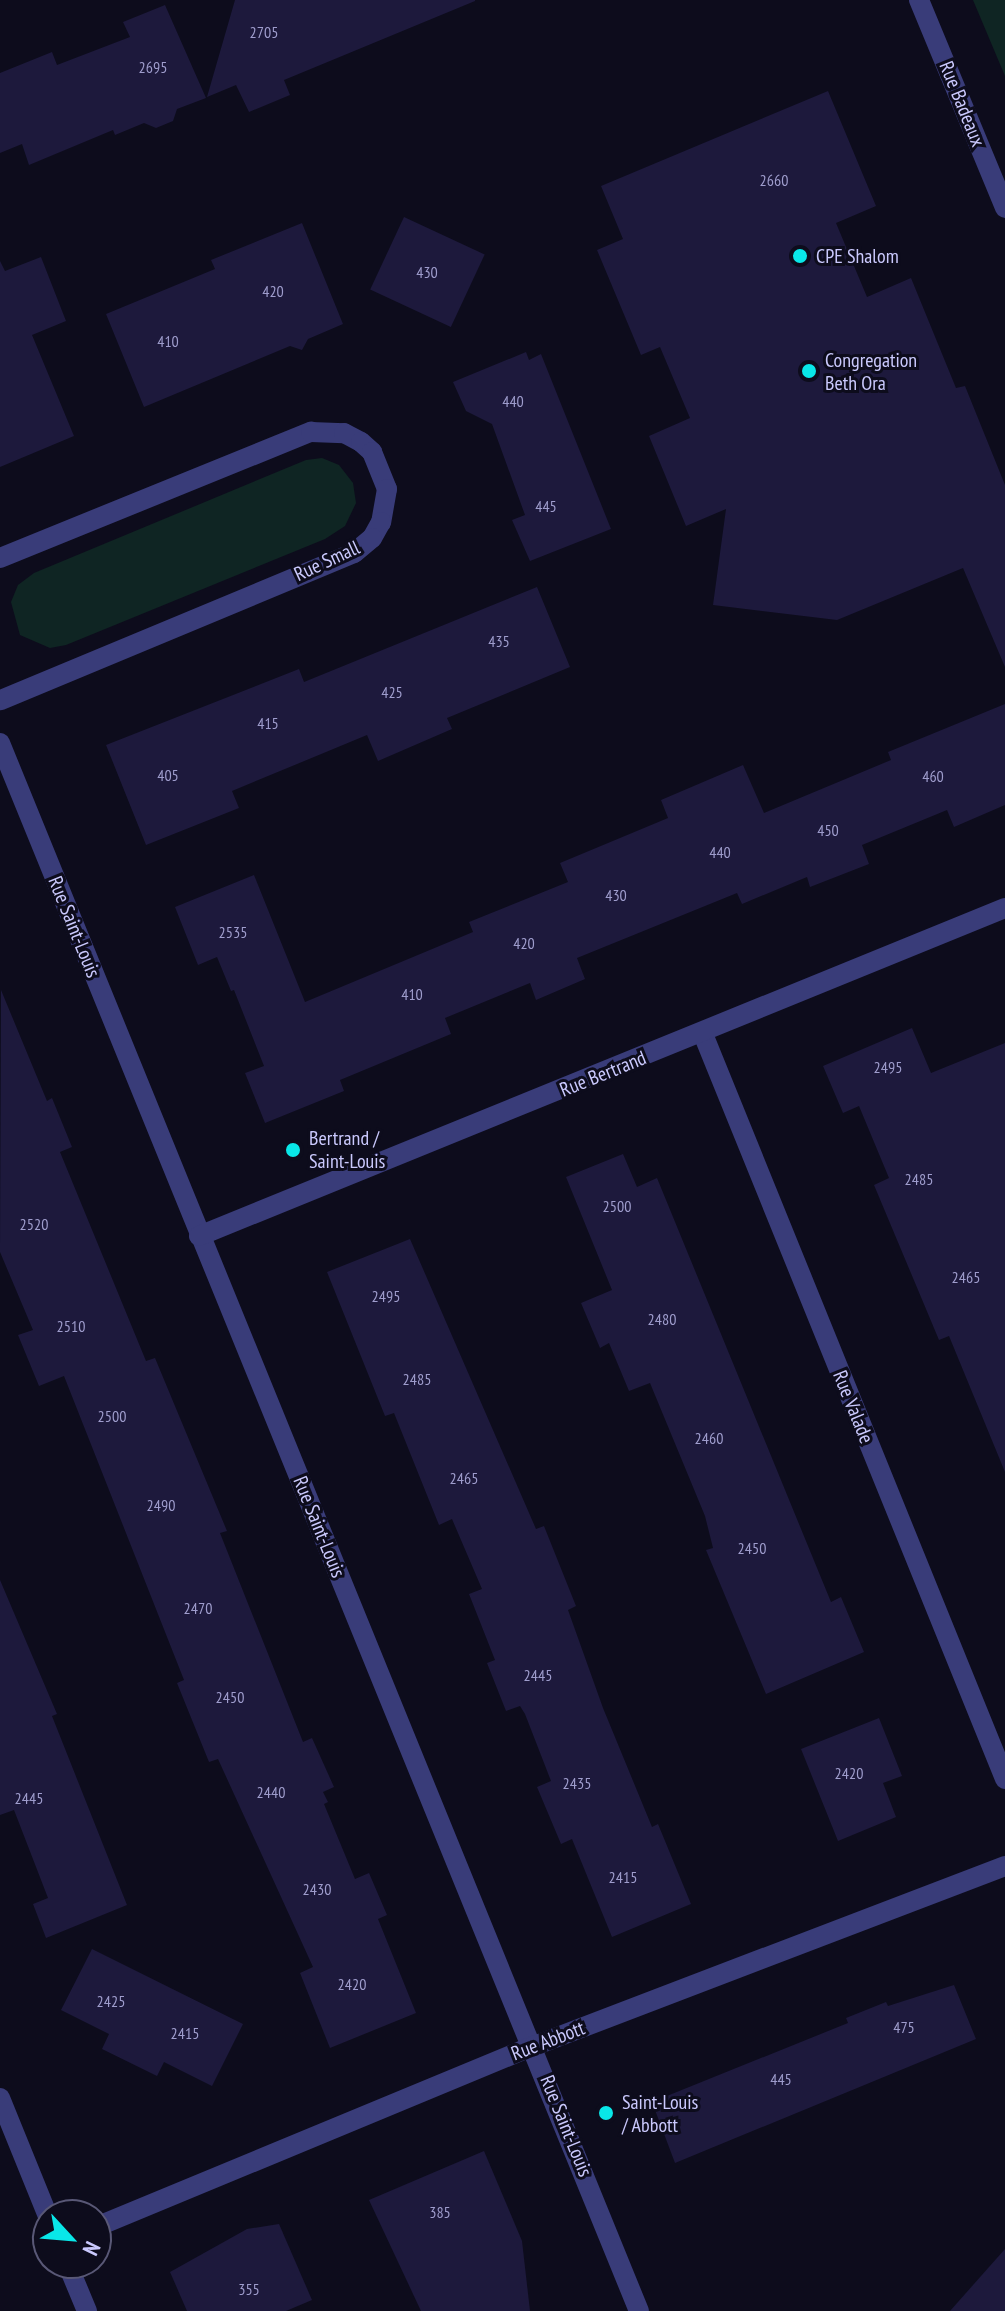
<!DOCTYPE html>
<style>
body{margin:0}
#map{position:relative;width:1005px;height:2311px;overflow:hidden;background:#0d0c1c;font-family:"PT Sans Narrow",sans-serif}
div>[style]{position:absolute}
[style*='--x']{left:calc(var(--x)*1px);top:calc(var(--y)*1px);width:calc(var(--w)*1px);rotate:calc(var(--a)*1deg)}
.green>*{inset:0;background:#0f2523}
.building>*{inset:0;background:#1d193c;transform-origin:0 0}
.street>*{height:20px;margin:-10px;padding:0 10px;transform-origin:10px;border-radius:10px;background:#393c79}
.dots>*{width:22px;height:22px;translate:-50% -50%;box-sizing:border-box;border:4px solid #0d0c1c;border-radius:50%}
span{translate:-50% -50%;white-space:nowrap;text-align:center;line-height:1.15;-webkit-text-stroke:6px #0d0c1c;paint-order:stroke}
.number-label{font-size:16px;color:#9f9dcd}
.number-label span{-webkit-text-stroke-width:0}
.street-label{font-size:20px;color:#cac9fd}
.poi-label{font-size:20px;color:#cac9fd}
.left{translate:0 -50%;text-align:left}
.north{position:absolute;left:32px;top:2199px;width:80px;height:80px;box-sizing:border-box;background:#0d0c1c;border:2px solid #595876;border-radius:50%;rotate:116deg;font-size:22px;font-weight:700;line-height:32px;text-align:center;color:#cac9fd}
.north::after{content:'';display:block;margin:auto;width:28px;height:36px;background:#09e7e8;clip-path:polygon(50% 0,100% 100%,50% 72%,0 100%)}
</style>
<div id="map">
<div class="green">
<i style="clip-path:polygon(973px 0,1005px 0,1005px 76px)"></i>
<i style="clip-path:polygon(322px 458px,339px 465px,353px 483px,356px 503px,345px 526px,325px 539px,66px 645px,50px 648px,20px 635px,11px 602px,18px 585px,34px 573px,306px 460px)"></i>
</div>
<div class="building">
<i style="clip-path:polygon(235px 0,475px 0,475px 1px,284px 80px,290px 95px,249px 112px,236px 85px,207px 97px)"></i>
<i style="clip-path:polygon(165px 5px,206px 98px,177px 109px,173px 121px,156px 128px,144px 123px,115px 135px,113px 130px,29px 165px,22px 144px,0 153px,0 73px,52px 52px,57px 65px,130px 37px,123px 22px)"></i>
<i style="clip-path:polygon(828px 91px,876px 206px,836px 223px,867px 297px,911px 278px,956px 388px,965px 386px,1005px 485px,1005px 667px,963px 568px,837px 620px,713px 605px,726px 509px,686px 526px,649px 436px,690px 418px,660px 347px,641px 355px,597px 250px,623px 239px,601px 186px)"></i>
<i style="left:404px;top:217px;width:89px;height:80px;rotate:25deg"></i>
<i style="clip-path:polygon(302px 223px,343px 324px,308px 339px,302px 350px,290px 346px,144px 407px,106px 314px,215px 269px,211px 260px)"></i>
<i style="clip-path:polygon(41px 257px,66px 321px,32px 335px,74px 436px,0 467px,0 261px,5px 271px)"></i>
<i style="clip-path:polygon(526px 352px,529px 360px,541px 354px,611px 529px,530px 561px,512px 520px,525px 515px,492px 424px,466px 411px,453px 382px)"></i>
<i style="clip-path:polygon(537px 587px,570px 667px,447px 718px,452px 729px,378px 761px,367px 735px,232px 791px,239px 808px,146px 845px,106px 745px,299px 669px,304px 682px)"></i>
<i style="clip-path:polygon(1005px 704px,1005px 805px,954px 827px,947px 810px,862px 845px,869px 864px,810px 887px,807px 877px,742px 904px,737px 893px,577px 958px,585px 979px,536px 1000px,530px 983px,445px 1018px,451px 1034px,340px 1080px,344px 1091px,265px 1123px,245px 1073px,264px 1066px,234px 990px,231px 991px,217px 957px,198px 965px,175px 907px,254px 875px,305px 1002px,473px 932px,469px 922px,568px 882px,560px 863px,668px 818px,661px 800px,743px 765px,764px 813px,891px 760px,888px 752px)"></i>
<i style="clip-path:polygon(1px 990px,47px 1101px,52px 1098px,72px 1147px,60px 1152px,146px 1361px,155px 1358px,227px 1531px,220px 1533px,303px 1742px,312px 1738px,334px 1787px,323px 1792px,328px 1802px,324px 1804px,355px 1879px,369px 1873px,387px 1915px,378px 1919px,416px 2013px,330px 2048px,300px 1973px,313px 1967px,218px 1759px,209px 1762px,177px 1683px,184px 1680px,64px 1376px,39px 1386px,18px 1335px,33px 1330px,0 1252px)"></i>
<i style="clip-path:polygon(912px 1028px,931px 1073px,1005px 1043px,1005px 1472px,949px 1336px,939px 1340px,874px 1185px,889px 1178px,859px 1106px,843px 1113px,823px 1066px)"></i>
<i style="clip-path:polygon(623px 1154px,637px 1187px,657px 1178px,831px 1602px,841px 1597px,864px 1652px,766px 1694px,706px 1550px,713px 1548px,705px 1516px,650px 1383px,629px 1391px,609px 1343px,600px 1348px,581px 1303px,612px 1290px,566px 1177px)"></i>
<i style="clip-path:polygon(410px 1239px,536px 1529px,544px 1526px,576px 1606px,568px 1610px,603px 1708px,652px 1827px,658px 1824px,691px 1904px,612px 1937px,572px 1839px,561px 1844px,537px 1787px,551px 1781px,525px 1714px,520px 1706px,506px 1711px,487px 1663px,495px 1660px,469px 1594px,482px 1589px,452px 1519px,439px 1525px,394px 1413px,385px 1416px,327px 1272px)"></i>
<i style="clip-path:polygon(0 1580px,57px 1714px,52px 1716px,127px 1905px,46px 1938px,33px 1904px,48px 1898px,14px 1810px,0 1815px)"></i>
<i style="clip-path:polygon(879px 1718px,902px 1776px,883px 1783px,896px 1817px,838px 1841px,801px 1749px)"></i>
<i style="clip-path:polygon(92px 1949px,243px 2024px,212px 2086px,164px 2062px,157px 2076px,102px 2049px,109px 2034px,61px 2010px)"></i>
<i style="clip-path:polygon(954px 1985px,976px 2039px,675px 2163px,652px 2102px,848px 2023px,846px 2018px,886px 2002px,888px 2006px)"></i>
<i style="clip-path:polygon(484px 2151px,522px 2241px,530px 2311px,421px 2311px,369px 2200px)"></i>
<i style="clip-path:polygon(279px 2224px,312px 2300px,286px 2311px,187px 2311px,170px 2272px,247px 2229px)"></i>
<i style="clip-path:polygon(1005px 2249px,1005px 2311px,950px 2311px)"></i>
</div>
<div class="street">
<i style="--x:919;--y:0;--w:225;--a:67.5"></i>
<i style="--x:0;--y:558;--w:336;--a:-22.1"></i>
<i style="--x:311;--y:432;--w:33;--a:2"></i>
<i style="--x:344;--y:433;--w:19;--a:28"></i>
<i style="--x:361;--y:442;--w:15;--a:42"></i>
<i style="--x:372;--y:452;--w:40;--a:68"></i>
<i style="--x:387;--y:489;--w:34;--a:100"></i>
<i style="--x:381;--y:522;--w:18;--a:119"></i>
<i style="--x:372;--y:538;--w:23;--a:140"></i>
<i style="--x:354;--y:553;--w:383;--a:157.4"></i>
<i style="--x:0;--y:743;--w:1693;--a:67.83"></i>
<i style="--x:703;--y:1034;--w:804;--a:67.93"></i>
<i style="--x:199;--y:1236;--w:870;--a:-22.14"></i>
<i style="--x:0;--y:2098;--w:127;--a:67.9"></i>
<i style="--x:96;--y:2227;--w:474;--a:-22.5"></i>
<i style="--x:534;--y:2046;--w:504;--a:-20.92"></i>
<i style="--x:67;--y:2263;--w:52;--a:67.4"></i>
</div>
<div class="dots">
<i style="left:800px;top:256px;background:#09e7e8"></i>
<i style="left:809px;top:371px;background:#09e7e8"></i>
<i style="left:293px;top:1150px;background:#09e7e8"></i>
<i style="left:606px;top:2113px;background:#09e7e8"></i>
</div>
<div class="number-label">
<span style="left:264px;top:32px">2705</span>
<span style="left:153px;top:67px">2695</span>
<span style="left:774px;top:180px">2660</span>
<span style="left:427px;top:272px">430</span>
<span style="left:273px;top:291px">420</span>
<span style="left:168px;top:341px">410</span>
<span style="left:513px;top:401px">440</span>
<span style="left:546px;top:506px">445</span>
<span style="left:499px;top:641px">435</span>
<span style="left:392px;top:692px">425</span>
<span style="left:268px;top:723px">415</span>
<span style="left:168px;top:775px">405</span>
<span style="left:933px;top:776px">460</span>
<span style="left:828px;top:830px">450</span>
<span style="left:720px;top:852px">440</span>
<span style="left:616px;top:895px">430</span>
<span style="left:233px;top:932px">2535</span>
<span style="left:524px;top:943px">420</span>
<span style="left:412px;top:994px">410</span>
<span style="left:888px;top:1067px">2495</span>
<span style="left:919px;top:1179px">2485</span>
<span style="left:617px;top:1206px">2500</span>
<span style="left:34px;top:1224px">2520</span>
<span style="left:966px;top:1277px">2465</span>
<span style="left:386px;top:1296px">2495</span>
<span style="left:662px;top:1319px">2480</span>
<span style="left:71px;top:1326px">2510</span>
<span style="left:417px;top:1379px">2485</span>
<span style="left:112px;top:1416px">2500</span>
<span style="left:709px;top:1438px">2460</span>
<span style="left:464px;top:1478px">2465</span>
<span style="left:161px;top:1505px">2490</span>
<span style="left:752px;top:1548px">2450</span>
<span style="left:198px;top:1608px">2470</span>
<span style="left:538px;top:1675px">2445</span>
<span style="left:230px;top:1697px">2450</span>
<span style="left:849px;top:1773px">2420</span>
<span style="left:577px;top:1783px">2435</span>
<span style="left:271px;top:1792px">2440</span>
<span style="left:29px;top:1798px">2445</span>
<span style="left:623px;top:1877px">2415</span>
<span style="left:317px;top:1889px">2430</span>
<span style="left:352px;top:1984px">2420</span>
<span style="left:111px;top:2001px">2425</span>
<span style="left:904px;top:2027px">475</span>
<span style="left:185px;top:2033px">2415</span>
<span style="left:781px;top:2079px">445</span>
<span style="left:440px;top:2212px">385</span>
<span style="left:249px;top:2289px">355</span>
</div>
<div class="street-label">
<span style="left:962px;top:104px;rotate:68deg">Rue Badeaux</span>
<span style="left:327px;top:561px;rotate:-25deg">Rue Small</span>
<span style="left:74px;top:927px;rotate:68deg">Rue Saint-Louis</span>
<span style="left:603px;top:1074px;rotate:-22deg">Rue Bertrand</span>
<span style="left:853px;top:1407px;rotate:68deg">Rue Valade</span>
<span style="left:319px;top:1527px;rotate:68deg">Rue Saint-Louis</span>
<span style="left:548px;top:2041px;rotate:-21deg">Rue Abbott</span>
<span style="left:566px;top:2126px;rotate:68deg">Rue Saint-Louis</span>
</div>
<div class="poi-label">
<span class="left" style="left:816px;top:256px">CPE Shalom</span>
<span class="left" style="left:825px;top:372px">Congregation<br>Beth Ora</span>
<span class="left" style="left:309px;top:1150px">Bertrand /<br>Saint-Louis</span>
<span class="left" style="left:622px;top:2114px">Saint-Louis<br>/ Abbott</span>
</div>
<div class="north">N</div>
</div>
